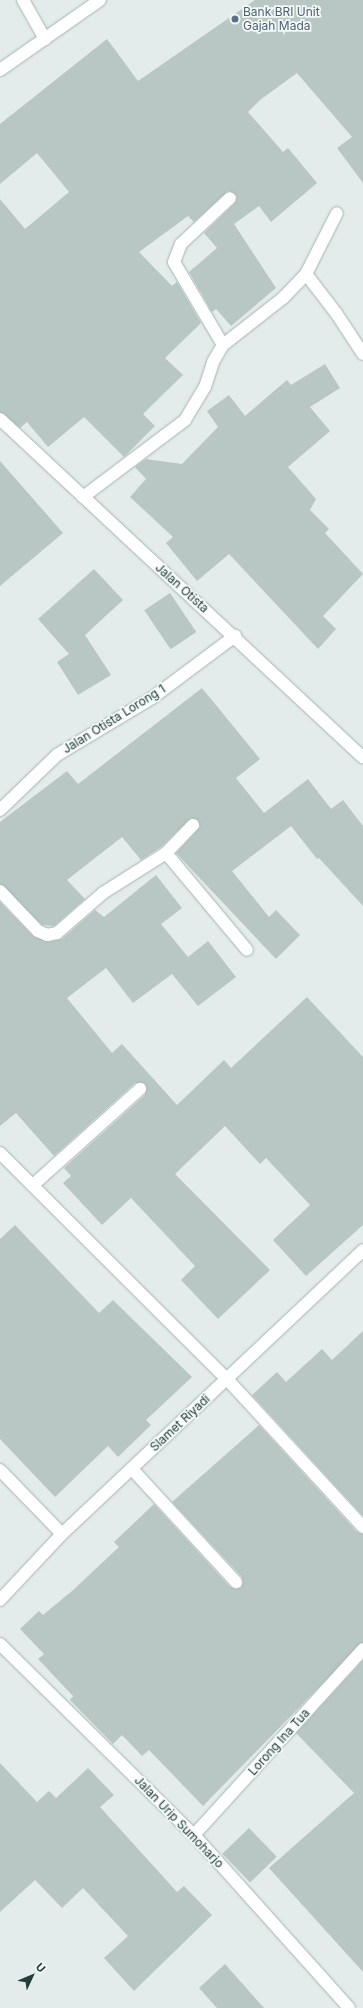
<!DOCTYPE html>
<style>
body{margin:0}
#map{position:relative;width:363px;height:2008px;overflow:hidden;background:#e3ecea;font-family:Inter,sans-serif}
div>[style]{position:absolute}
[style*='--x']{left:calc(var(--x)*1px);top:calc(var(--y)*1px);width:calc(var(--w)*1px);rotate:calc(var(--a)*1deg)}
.building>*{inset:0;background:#b8c7c4;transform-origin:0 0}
.roads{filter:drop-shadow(0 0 1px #a6b4b2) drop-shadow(0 0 1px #a6b4b2)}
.minor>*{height:12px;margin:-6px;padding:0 6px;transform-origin:6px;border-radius:6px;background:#fff}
.dots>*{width:11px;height:11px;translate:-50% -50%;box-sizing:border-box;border:2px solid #f3f9f7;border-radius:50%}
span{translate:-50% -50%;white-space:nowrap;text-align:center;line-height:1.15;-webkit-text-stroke:3.5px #f3f9f7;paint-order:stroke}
.service-label{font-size:12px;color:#4e5e75}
.left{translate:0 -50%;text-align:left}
.street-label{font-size:12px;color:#233d3b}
.north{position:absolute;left:12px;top:1956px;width:40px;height:40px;-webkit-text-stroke:3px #f3f9f7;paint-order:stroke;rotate:46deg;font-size:11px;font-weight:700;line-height:16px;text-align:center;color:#233d3b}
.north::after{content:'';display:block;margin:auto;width:14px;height:18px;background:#233d3b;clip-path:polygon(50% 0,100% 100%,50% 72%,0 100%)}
</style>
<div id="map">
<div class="building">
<i style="clip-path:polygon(255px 0,363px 0,363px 183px,337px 148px,352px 137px,297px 73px,260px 100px,248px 112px,283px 152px,288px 148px,317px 183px,271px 222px,259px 206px,234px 224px,276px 288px,231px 326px,216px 309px,212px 312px,189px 272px,217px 248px,204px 233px,235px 203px,237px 196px,228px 191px,194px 222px,188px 216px,139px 252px,172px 286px,177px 282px,201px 323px,165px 358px,183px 375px,143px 414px,155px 426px,124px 457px,84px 417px,48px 447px,27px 422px,20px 428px,0 412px,0 199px,25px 229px,69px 192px,37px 153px,0 184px,0 124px,107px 39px,138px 81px)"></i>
<i style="clip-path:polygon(325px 364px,340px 388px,310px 407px,330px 431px,288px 467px,316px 499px,310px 510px,329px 529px,325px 533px,363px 574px,323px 616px,336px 629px,318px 649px,229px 554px,197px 581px,166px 543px,173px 537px,130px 497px,146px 479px,135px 467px,146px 459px,182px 464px,218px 427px,207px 411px,229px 395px,245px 416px,287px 380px,291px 385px)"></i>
<i style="clip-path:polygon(0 461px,63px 533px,0 586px)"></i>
<i style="clip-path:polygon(94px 569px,123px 600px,85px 635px,111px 675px,78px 695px,57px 662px,69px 654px,38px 619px)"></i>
<i style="left:170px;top:593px;width:47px;height:31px;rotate:56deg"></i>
<i style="clip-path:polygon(202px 688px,260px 759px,236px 778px,264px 813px,308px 779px,331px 809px,343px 800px,363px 826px,363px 906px,319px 858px,317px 859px,291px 826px,232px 871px,269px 917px,276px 910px,300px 935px,276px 959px,176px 853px,200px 827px,198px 820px,191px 818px,161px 847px,141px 860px,122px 837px,67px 880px,85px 899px,54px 926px,42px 925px,0 884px,0 822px,67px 771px,78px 784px)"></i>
<i style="clip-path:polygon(156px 875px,182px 908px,161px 924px,188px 957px,208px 941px,236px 977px,198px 1006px,172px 974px,133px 1003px,106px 968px,67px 998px,112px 1053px,122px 1044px,177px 1105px,224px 1060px,231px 1068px,307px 997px,363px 1057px,363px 1225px,306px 1276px,273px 1240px,310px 1205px,266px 1158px,260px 1164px,225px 1126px,175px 1174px,270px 1270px,218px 1319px,181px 1280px,195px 1266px,131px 1198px,102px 1225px,63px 1183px,71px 1176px,64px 1168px,145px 1095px,145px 1084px,135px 1083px,54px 1156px,16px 1113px,0 1126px,0 902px,33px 936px,48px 942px,62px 939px,95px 910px,104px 917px)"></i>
<i style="clip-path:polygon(15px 1225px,99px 1313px,113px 1300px,192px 1377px,146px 1420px,151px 1425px,118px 1457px,108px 1446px,55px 1497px,0 1439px,0 1239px)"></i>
<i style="clip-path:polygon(363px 1331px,363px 1516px,252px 1395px,277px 1372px,286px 1382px,322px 1349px,332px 1360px)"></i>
<i style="clip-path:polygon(259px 1425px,357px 1532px,363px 1534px,363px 1642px,203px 1806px,149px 1750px,142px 1756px,122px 1735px,113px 1744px,70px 1700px,73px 1696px,38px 1659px,44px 1654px,20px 1629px,39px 1611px,43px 1615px,72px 1591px,119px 1547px,114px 1542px,154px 1504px,230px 1587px,241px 1588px,242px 1577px,172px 1502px)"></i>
<i style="clip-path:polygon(363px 1660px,363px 1972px,269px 1868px,354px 1793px,296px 1733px)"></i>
<i style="clip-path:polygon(0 1763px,37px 1802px,49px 1791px,56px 1798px,88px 1768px,114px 1795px,100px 1807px,177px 1892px,184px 1886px,212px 1915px,134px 1991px,104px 1958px,128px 1936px,83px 1888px,62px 1908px,35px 1880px,0 1912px)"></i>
<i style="left:249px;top:1828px;width:40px;height:37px;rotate:46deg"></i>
<i style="clip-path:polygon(225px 1964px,264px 2008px,217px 2008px,199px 1988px)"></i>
</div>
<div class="roads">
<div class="minor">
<i style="--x:23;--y:0;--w:45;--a:60.6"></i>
<i style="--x:0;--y:70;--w:122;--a:-35"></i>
<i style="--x:306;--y:274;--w:49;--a:52.4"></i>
<i style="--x:336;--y:313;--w:49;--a:56.6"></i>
<i style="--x:223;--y:345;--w:76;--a:-38.1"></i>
<i style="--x:283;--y:298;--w:33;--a:-46"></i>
<i style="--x:306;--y:274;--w:68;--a:-63.1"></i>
<i style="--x:0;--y:419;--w:496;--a:43"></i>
<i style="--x:83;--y:497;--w:128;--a:-37"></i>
<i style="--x:185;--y:420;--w:39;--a:-59"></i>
<i style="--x:205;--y:387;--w:26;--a:-72"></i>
<i style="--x:213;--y:362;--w:20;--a:-60"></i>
<i style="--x:223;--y:345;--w:96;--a:-120.6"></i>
<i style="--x:174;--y:262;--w:19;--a:-69"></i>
<i style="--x:181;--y:244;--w:67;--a:-43.2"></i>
<i style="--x:0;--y:810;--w:79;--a:-44"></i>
<i style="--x:57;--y:755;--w:111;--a:-31"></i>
<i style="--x:152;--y:698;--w:104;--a:-36.8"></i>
<i style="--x:166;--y:853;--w:126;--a:50.1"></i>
<i style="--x:0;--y:891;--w:55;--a:46.5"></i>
<i style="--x:38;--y:931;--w:10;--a:24"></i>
<i style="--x:47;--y:935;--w:10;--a:-11"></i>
<i style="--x:57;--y:933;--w:61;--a:-41"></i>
<i style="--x:103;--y:893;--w:75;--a:-32.4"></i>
<i style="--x:166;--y:853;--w:39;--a:-46"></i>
<i style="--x:0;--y:1153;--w:320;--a:44.9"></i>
<i style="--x:227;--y:1379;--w:201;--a:47.4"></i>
<i style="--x:33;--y:1185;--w:144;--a:-41.9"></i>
<i style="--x:132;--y:1469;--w:154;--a:47.4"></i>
<i style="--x:0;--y:1470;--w:89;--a:45.9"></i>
<i style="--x:0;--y:1600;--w:91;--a:-46.8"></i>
<i style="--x:62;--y:1534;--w:414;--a:-43.3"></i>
<i style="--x:0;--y:1644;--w:272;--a:44.6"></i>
<i style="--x:194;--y:1835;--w:232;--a:48.1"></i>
<i style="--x:194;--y:1835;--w:251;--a:-47.7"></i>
</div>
</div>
<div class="dots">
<i style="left:235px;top:19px;background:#5c6f8a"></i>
</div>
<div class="service-label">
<span class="left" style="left:243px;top:19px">Bank BRI Unit<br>Gajah Mada</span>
</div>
<div class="street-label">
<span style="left:182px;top:588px;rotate:42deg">Jalan Otista</span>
<span style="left:114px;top:719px;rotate:-32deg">Jalan Otista Lorong 1</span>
<span style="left:180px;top:1423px;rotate:-43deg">Slamet Riyadi</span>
<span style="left:279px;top:1742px;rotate:-48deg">Lorong Ina Tua</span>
<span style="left:179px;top:1822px;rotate:46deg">Jalan Urip Sumoharjo</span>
</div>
<div class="north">U</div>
</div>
